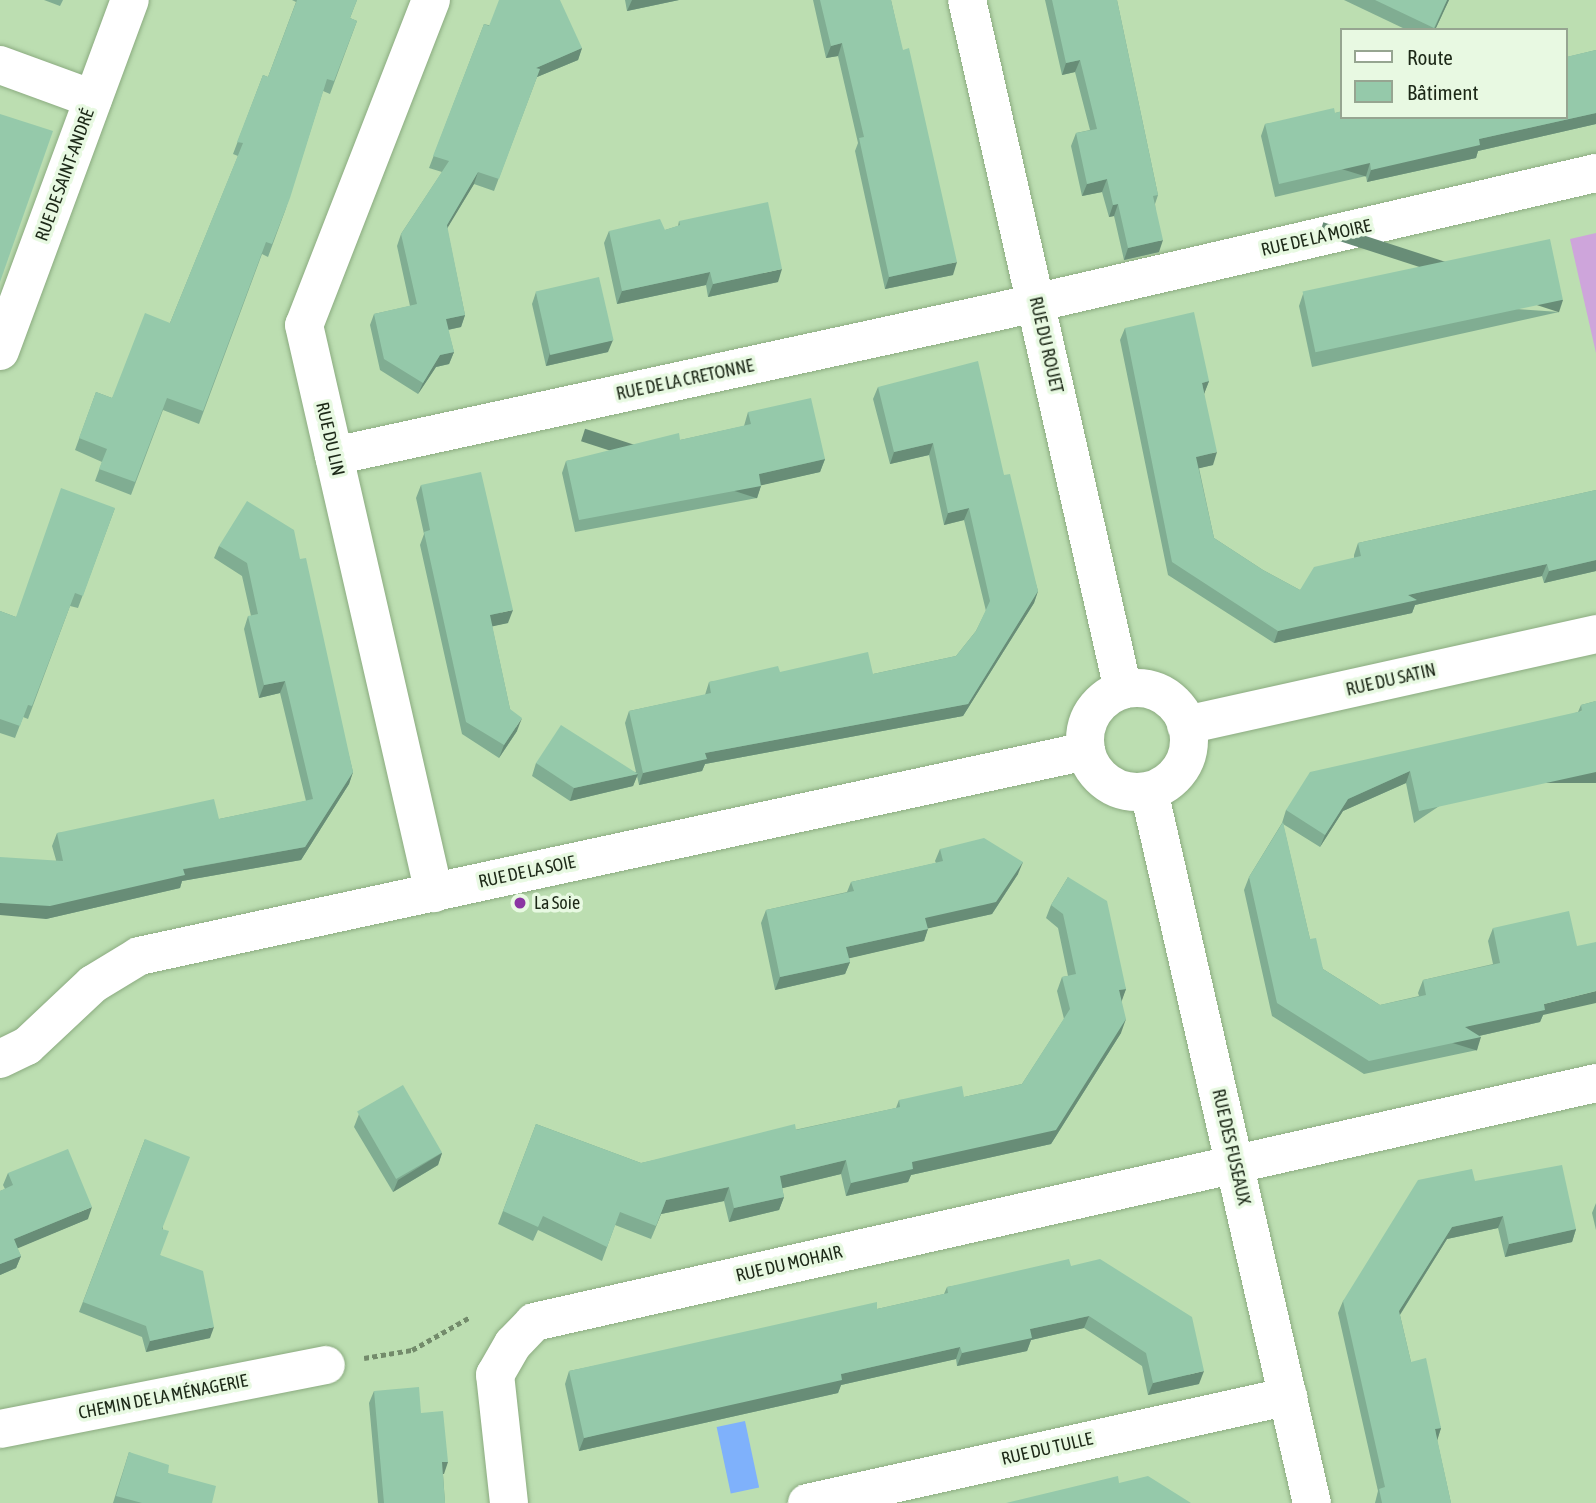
<!DOCTYPE html>
<meta charset="utf-8">
<style>
body{margin:0}
#map{position:relative;width:1596px;height:1503px;overflow:hidden;background:#bcdeb1;font-family:"Asap Condensed",sans-serif}
div>[style]{position:absolute}
[style*='--x']{left:calc(var(--x)*1px);top:calc(var(--y)*1px);width:calc(var(--w)*1px);rotate:calc(var(--a)*1deg)}
.green>*{inset:0;background:#cea5db}
.water>*{inset:0;background:#7fb1fb;transform-origin:0 0}
.path>*{height:4.5px;margin-top:-2.25px;transform-origin:0;background:repeating-linear-gradient(90deg,#738b6b 0 5px,transparent 0 8.5px)}
.roads{filter:drop-shadow(0 0 2px #8bab80) drop-shadow(0 0 2px #8bab80)}
.street>*{height:38px;margin:-19px;padding:0 19px;transform-origin:19px;border-radius:19px;background:#fff}
.street>.ring{margin:-19px;padding:0;box-sizing:content-box;background:none;border:38px solid #fff;border-radius:50%}
.wall>*{inset:0;background:#80ad92}
.shaded-wall>*{inset:0;background:#688d77;transform-origin:0 0}
.building>*{inset:0;background:#95c9aa;transform-origin:0 0}
.dots>*{width:19px;height:19px;translate:-50% -50%;box-sizing:border-box;border:4px solid #e8f9e2;border-radius:50%}
span{translate:-50% -50%;white-space:nowrap;text-align:center;line-height:1.15;-webkit-text-stroke:7px #e8f9e2;paint-order:stroke}
.street-label{font-size:18px;color:#1c2817}
.poi-label{font-size:18px;color:#1c2817}
.left{translate:0 -50%;text-align:left}
.legend{position:absolute;left:1340px;top:28px;width:228px;height:91px;box-sizing:border-box;background:#e8f9e2;border:2px solid #96a591;margin:0;padding:9px 12px;list-style:none;font-size:21px;color:#1c2817}
.legend li{display:flex;align-items:center;gap:14px;height:35px}
.legend b{width:35px;border:2px solid #96a591}
</style>
<div id="map">
<div class="green">
<i style="clip-path:polygon(1596px 233px,1596px 353px,1570px 239px)"></i>
</div>
<div class="water">
<i style="left:745px;top:1421px;width:68px;height:29px;rotate:78deg"></i>
</div>
<div class="path">
<i style="--x:364;--y:1358;--w:49;--a:-9.5"></i>
<i style="--x:412;--y:1350;--w:67;--a:-29.6"></i>
</div>
<div class="roads">
<div class="street">
<i style="--x:431;--y:0;--w:349;--a:111.3"></i>
<i style="--x:304;--y:325;--w:583;--a:77.11"></i>
<i style="--x:967;--y:0;--w:707;--a:77.26"></i>
<i style="--x:0;--y:65;--w:99;--a:20.1"></i>
<i style="--x:0;--y:351;--w:374;--a:-69.7"></i>
<i style="--x:334;--y:456;--w:682;--a:-12.28"></i>
<i style="--x:1000;--y:311;--w:612;--a:-13.04"></i>
<i class="ring" style="left:1085px;top:688px;width:66px;height:66px"></i>
<i style="--x:1186;--y:725;--w:420;--a:-12.5"></i>
<i style="--x:1149;--y:791;--w:730;--a:77.11"></i>
<i style="--x:0;--y:1059;--w:30;--a:-26"></i>
<i style="--x:27;--y:1046;--w:91;--a:-43.2"></i>
<i style="--x:93;--y:984;--w:54;--a:-31.3"></i>
<i style="--x:139;--y:956;--w:969;--a:-12.21"></i>
<i style="--x:0;--y:1429;--w:332;--a:-11.1"></i>
<i style="--x:509;--y:1503;--w:129;--a:-96.2"></i>
<i style="--x:495;--y:1375;--w:36;--a:-60"></i>
<i style="--x:513;--y:1344;--w:30;--a:-46"></i>
<i style="--x:534;--y:1322;--w:1089;--a:-12.68"></i>
<i style="--x:807;--y:1503;--w:493;--a:-12.5"></i>
</div>
</div>
<div class="wall">
<i style="clip-path:polygon(44px 0,63px 0,60px 6px)"></i>
<i style="clip-path:polygon(292px 0,357px 0,350px 18px,357px 21px,330px 94px,323px 91px,285px 211px,268px 257px,262px 254px,199px 424px,163px 410px,131px 495px,95px 481px,102px 462px,75px 450px,96px 392px,112px 398px,170px 323px,238px 156px,233px 154px,263px 75px,268px 77px,296px 2px)"></i>
<i style="clip-path:polygon(625px 0,679px 0,627px 11px)"></i>
<i style="clip-path:polygon(813px 0,891px 0,953px 275px,885px 289px,855px 151px,858px 143px,838px 56px,826px 58px)"></i>
<i style="clip-path:polygon(1045px 0,1117px 0,1158px 195px,1155px 204px,1159px 252px,1124px 260px,1114px 216px,1109px 217px,1102px 192px,1082px 196px,1071px 146px,1076px 133px,1090px 130px,1075px 72px,1062px 75px)"></i>
<i style="clip-path:polygon(1344px 0,1449px 0,1435px 30px,1407px 30px)"></i>
<i style="clip-path:polygon(484px 24px,582px 48px,578px 60px,537px 77px,494px 191px,474px 184px,447px 228px,465px 315px,461px 327px,448px 330px,454px 352px,449px 364px,436px 367px,418px 394px,380px 370px,370px 325px,374px 314px,410px 306px,397px 246px,401px 234px,442px 172px,429px 168px)"></i>
<i style="clip-path:polygon(1596px 50px,1596px 124px,1478px 151px,1476px 158px,1367px 182px,1366px 176px,1275px 197px,1261px 136px,1265px 124px,1335px 113px)"></i>
<i style="clip-path:polygon(679px 221px,778px 282px,708px 297px,706px 285px,617px 304px,604px 243px,609px 231px,665px 230px,678px 226px)"></i>
<i style="clip-path:polygon(536px 292px,608px 352px,546px 366px,532px 304px)"></i>
<i style="clip-path:polygon(1303px 294px,1559px 312px,1312px 367px,1299px 306px)"></i>
<i style="clip-path:polygon(1125px 328px,1209px 381px,1204px 394px,1213px 465px,1199px 468px,1214px 538px,1263px 570px,1300px 590px,1354px 558px,1354px 555px,1358px 543px,1596px 490px,1596px 571px,1544px 583px,1542px 576px,1415px 605px,1412px 613px,1274px 643px,1168px 575px,1120px 340px)"></i>
<i style="clip-path:polygon(878px 387px,1004px 475px,1038px 591px,1034px 603px,963px 716px,705px 764px,702px 771px,639px 785px,637px 776px,633px 786px,570px 801px,532px 776px,536px 763px,636px 772px,625px 723px,629px 711px,705px 695px,709px 682px,780px 672px,873px 674px,956px 656px,976px 631px,986px 611px,964px 520px,944px 525px,929px 455px,890px 464px,873px 399px)"></i>
<i style="clip-path:polygon(748px 412px,825px 459px,820px 472px,761px 485px,757px 498px,575px 532px,562px 473px,566px 461px,680px 440px,744px 426px)"></i>
<i style="clip-path:polygon(421px 485px,508px 623px,492px 626px,510px 709px,517px 731px,499px 758px,462px 734px,420px 545px,424px 534px,416px 498px)"></i>
<i style="clip-path:polygon(115px 508px,78px 608px,70px 606px,28px 719px,23px 717px,15px 738px,0 733px,0 611px,16px 617px)"></i>
<i style="clip-path:polygon(219px 546px,300px 559px,353px 772px,349px 784px,301px 860px,182px 881px,180px 888px,46px 919px,56px 860px,52px 846px,57px 833px,219px 819px,306px 801px,280px 693px,259px 698px,244px 629px,248px 616px,251px 616px,242px 576px,214px 558px)"></i>
<i style="clip-path:polygon(1596px 701px,1414px 823px,1406px 783px,1343px 811px,1320px 847px,1283px 824px,1310px 939px,1323px 969px,1380px 1005px,1419px 996px,1418px 993px,1423px 980px,1493px 964px,1488px 941px,1493px 928px,1543px 1015px,1540px 1022px,1479px 1036px,1477px 1050px,1364px 1074px,1272px 1016px,1244px 890px,1249px 877px,1282px 823px,1286px 810px,1578px 712px,1581px 705px)"></i>
<i style="clip-path:polygon(940px 849px,1018px 874px,992px 914px,928px 928px,924px 941px,849px 958px,850px 962px,845px 974px,775px 990px,761px 923px,766px 910px,847px 892px,851px 882px,936px 863px,935px 861px)"></i>
<i style="clip-path:polygon(1068px 877px,1126px 989px,1121px 1001px,1121px 1033px,1051px 1144px,911px 1175px,908px 1182px,846px 1196px,841px 1174px,782px 1188px,784px 1197px,779px 1210px,729px 1222px,724px 1201px,661px 1214px,651px 1239px,615px 1225px,602px 1261px,538px 1230px,533px 1241px,498px 1224px,536px 1124px,641px 1163px,896px 1108px,899px 1100px,964px 1097px,1022px 1084px,1064px 1019px,1057px 991px,1062px 977px,1068px 976px,1058px 928px,1046px 918px,1051px 905px)"></i>
<i style="clip-path:polygon(359px 1114px,442px 1153px,438px 1165px,393px 1192px,354px 1127px)"></i>
<i style="clip-path:polygon(145px 1139px,163px 1229px,160px 1255px,210px 1338px,146px 1352px,142px 1337px,79px 1312px)"></i>
<i style="clip-path:polygon(8px 1173px,88px 1219px,17px 1248px,21px 1256px,16px 1268px,0 1275px,0 1191px,5px 1189px,3px 1185px)"></i>
<i style="clip-path:polygon(1475px 1181px,1576px 1229px,1572px 1242px,1505px 1257px,1498px 1228px,1447px 1239px,1400px 1315px,1411px 1362px,1441px 1428px,1437px 1440px,1451px 1503px,1375px 1503px,1378px 1491px,1338px 1313px,1343px 1301px)"></i>
<i style="clip-path:polygon(1596px 1203px,1596px 1230px,1592px 1213px)"></i>
<i style="clip-path:polygon(1071px 1266px,1199px 1384px,1148px 1395px,1142px 1366px,1084px 1328px,1031px 1340px,1027px 1351px,957px 1366px,956px 1359px,841px 1385px,838px 1393px,579px 1451px,565px 1384px,569px 1371px,877px 1309px,944px 1294px,947px 1287px)"></i>
<i style="clip-path:polygon(374px 1391px,421px 1413px,444px 1474px,443px 1474px,445px 1503px,378px 1503px,369px 1403px)"></i>
<i style="clip-path:polygon(129px 1452px,168px 1473px,212px 1503px,113px 1503px)"></i>
</div>
<div class="shaded-wall">
<i style="clip-path:polygon(632px 0,679px 0,627px 11px)"></i>
<i style="clip-path:polygon(1447px 0,1449px 0,1435px 30px,1434px 30px)"></i>
<i style="clip-path:polygon(842px 43px,838px 56px,826px 58px,831px 46px)"></i>
<i style="clip-path:polygon(582px 48px,578px 60px,537px 77px,494px 191px,537px 77px,536px 68px)"></i>
<i style="clip-path:polygon(1080px 60px,1075px 72px,1062px 75px,1066px 63px)"></i>
<i style="clip-path:polygon(1596px 113px,1596px 124px,1478px 151px,1476px 158px,1367px 182px,1371px 170px,1479px 139px)"></i>
<i style="left:1370px;top:163px;width:14px;height:93px;rotate:107deg"></i>
<i style="clip-path:polygon(478px 172px,474px 184px,442px 237px,447px 225px)"></i>
<i style="clip-path:polygon(1107px 179px,1102px 192px,1082px 196px,1087px 184px)"></i>
<i style="clip-path:polygon(1118px 204px,1114px 216px,1109px 217px,1113px 205px)"></i>
<i style="clip-path:polygon(1163px 240px,1159px 252px,1124px 260px,1128px 248px)"></i>
<i style="clip-path:polygon(957px 262px,953px 275px,885px 289px,889px 277px)"></i>
<i style="clip-path:polygon(782px 269px,778px 282px,708px 297px,713px 284px)"></i>
<i style="clip-path:polygon(710px 272px,706px 285px,617px 304px,622px 291px)"></i>
<i style="left:1563px;top:300px;width:13px;height:252px;rotate:108deg"></i>
<i style="clip-path:polygon(465px 315px,461px 327px,442px 331px,446px 319px)"></i>
<i style="clip-path:polygon(613px 340px,608px 352px,546px 366px,550px 353px)"></i>
<i style="clip-path:polygon(454px 352px,449px 364px,436px 367px,418px 394px,423px 383px,440px 355px)"></i>
<i style="clip-path:polygon(1209px 381px,1204px 394px,1202px 383px)"></i>
<i style="clip-path:polygon(933px 443px,929px 455px,890px 464px,894px 452px)"></i>
<i style="clip-path:polygon(1217px 452px,1213px 465px,1192px 470px,1196px 457px)"></i>
<i style="clip-path:polygon(825px 459px,820px 472px,754px 487px,759px 474px)"></i>
<i style="left:761px;top:486px;width:13px;height:185px;rotate:108deg"></i>
<i style="clip-path:polygon(969px 508px,964px 520px,944px 525px,948px 513px)"></i>
<i style="clip-path:polygon(1596px 560px,1596px 571px,1544px 583px,1549px 571px)"></i>
<i style="clip-path:polygon(1547px 564px,1542px 576px,1415px 605px,1412px 613px,1274px 643px,1278px 631px,1408px 595px)"></i>
<i style="clip-path:polygon(1038px 591px,1034px 603px,963px 716px,705px 764px,702px 771px,639px 785px,643px 773px,705px 753px,968px 704px)"></i>
<i style="clip-path:polygon(513px 610px,508px 623px,485px 628px,490px 615px)"></i>
<i style="clip-path:polygon(285px 681px,280px 693px,259px 698px,264px 685px)"></i>
<i style="clip-path:polygon(522px 718px,517px 731px,499px 758px,504px 745px)"></i>
<i style="clip-path:polygon(1410px 771px,1406px 783px,1343px 811px,1320px 847px,1325px 835px,1348px 799px)"></i>
<i style="clip-path:polygon(353px 772px,349px 784px,301px 860px,182px 881px,180px 888px,46px 919px,0 915px,0 903px,305px 847px)"></i>
<i style="left:1596px;top:772px;width:11px;height:181px;rotate:90deg"></i>
<i style="clip-path:polygon(638px 774px,633px 786px,570px 801px,574px 788px)"></i>
<i style="clip-path:polygon(1023px 862px,1018px 874px,992px 914px,921px 930px,925px 918px)"></i>
<i style="clip-path:polygon(928px 929px,924px 941px,842px 960px,846px 947px)"></i>
<i style="clip-path:polygon(850px 962px,845px 974px,775px 990px,780px 977px)"></i>
<i style="clip-path:polygon(1126px 989px,1121px 1003px,1119px 990px)"></i>
<i style="clip-path:polygon(1596px 991px,1596px 1003px,1543px 1015px,1540px 1022px,1461px 1040px,1465px 1027px,1544px 1004px)"></i>
<i style="clip-path:polygon(1126px 1019px,1121px 1033px,1051px 1144px,911px 1175px,908px 1182px,846px 1196px,851px 1183px,912px 1162px)"></i>
<i style="left:1481px;top:1037px;width:14px;height:115px;rotate:107deg"></i>
<i style="clip-path:polygon(442px 1153px,438px 1165px,393px 1192px,398px 1180px)"></i>
<i style="clip-path:polygon(846px 1160px,841px 1174px,775px 1190px,780px 1176px)"></i>
<i style="clip-path:polygon(729px 1187px,724px 1201px,661px 1214px,651px 1239px,666px 1200px)"></i>
<i style="clip-path:polygon(784px 1197px,779px 1210px,729px 1222px,734px 1208px)"></i>
<i style="clip-path:polygon(92px 1207px,88px 1219px,9px 1252px,14px 1239px)"></i>
<i style="clip-path:polygon(1503px 1216px,1498px 1228px,1447px 1239px,1394px 1324px,1399px 1311px,1452px 1227px)"></i>
<i style="clip-path:polygon(1576px 1229px,1572px 1242px,1505px 1257px,1509px 1244px)"></i>
<i style="clip-path:polygon(21px 1256px,16px 1268px,0 1275px,0 1264px)"></i>
<i style="clip-path:polygon(1089px 1316px,1084px 1328px,1031px 1340px,1027px 1351px,957px 1366px,962px 1353px,1030px 1329px)"></i>
<i style="clip-path:polygon(214px 1327px,210px 1338px,146px 1352px,150px 1341px)"></i>
<i style="clip-path:polygon(960px 1347px,956px 1359px,841px 1385px,838px 1393px,579px 1451px,584px 1438px,841px 1374px)"></i>
<i style="clip-path:polygon(1204px 1371px,1199px 1384px,1148px 1395px,1153px 1383px)"></i>
<i style="clip-path:polygon(1441px 1428px,1437px 1441px,1435px 1429px)"></i>
<i style="clip-path:polygon(442px 1462px,448px 1462px,444px 1474px,437px 1474px)"></i>
</div>
<div class="building">
<i style="clip-path:polygon(297px 0,357px 0,350px 18px,357px 21px,334px 81px,327px 79px,290px 198px,272px 244px,266px 242px,203px 411px,167px 398px,135px 482px,99px 469px,107px 449px,79px 438px,96px 392px,112px 398px,145px 313px,170px 323px,243px 143px,237px 142px,263px 75px,268px 77px)"></i>
<i style="clip-path:polygon(499px 0,560px 0,582px 48px,536px 68px,540px 69px,499px 179px,478px 172px,447px 225px,465px 315px,446px 319px,454px 352px,440px 355px,423px 383px,384px 359px,374px 314px,417px 304px,401px 234px,449px 161px,433px 156px,484px 24px,489px 26px)"></i>
<i style="clip-path:polygon(820px 0,891px 0,903px 50px,909px 48px,957px 262px,889px 277px,859px 138px,864px 137px,842px 43px,831px 46px)"></i>
<i style="clip-path:polygon(1052px 0,1117px 0,1158px 195px,1153px 196px,1163px 240px,1128px 248px,1118px 204px,1113px 205px,1107px 179px,1087px 184px,1076px 133px,1097px 129px,1080px 60px,1066px 63px)"></i>
<i style="clip-path:polygon(1375px 0,1447px 0,1434px 28px)"></i>
<i style="clip-path:polygon(1596px 50px,1596px 113px,1479px 139px,1480px 145px,1371px 170px,1370px 163px,1279px 184px,1265px 124px,1334px 108px,1335px 113px,1342px 111px,1342px 117px,1566px 117px,1566px 57px)"></i>
<i style="clip-path:polygon(0 114px,53px 131px,0 282px)"></i>
<i style="clip-path:polygon(768px 202px,782px 269px,713px 284px,710px 272px,622px 291px,609px 231px,660px 219px,665px 230px,680px 225px,679px 221px)"></i>
<i style="left:1550px;top:239px;width:62px;height:253px;rotate:78deg"></i>
<i style="left:599px;top:277px;width:65px;height:65px;rotate:77deg"></i>
<i style="clip-path:polygon(1194px 312px,1209px 381px,1202px 383px,1217px 452px,1196px 457px,1214px 538px,1263px 570px,1300px 590px,1314px 567px,1361px 556px,1358px 543px,1596px 490px,1596px 560px,1549px 571px,1547px 564px,1408px 595px,1417px 600px,1278px 631px,1172px 562px,1125px 328px)"></i>
<i style="clip-path:polygon(978px 361px,1004px 475px,1010px 474px,1038px 591px,968px 704px,705px 753px,707px 759px,643px 773px,629px 711px,711px 693px,709px 682px,778px 666px,780px 672px,868px 652px,873px 674px,956px 656px,976px 631px,990px 601px,969px 508px,948px 513px,933px 443px,894px 452px,878px 387px)"></i>
<i style="clip-path:polygon(811px 398px,825px 459px,759px 474px,761px 486px,579px 520px,566px 461px,679px 433px,680px 440px,751px 424px,748px 412px)"></i>
<i style="clip-path:polygon(481px 472px,513px 610px,490px 615px,510px 709px,522px 718px,504px 745px,466px 722px,424px 532px,430px 530px,421px 485px)"></i>
<i style="clip-path:polygon(61px 488px,115px 508px,83px 596px,75px 593px,32px 706px,28px 705px,20px 726px,0 719px,0 611px,16px 617px)"></i>
<i style="clip-path:polygon(247px 501px,294px 530px,300px 559px,306px 558px,353px 772px,305px 847px,183px 869px,185px 875px,50px 906px,0 903px,0 857px,63px 861px,57px 833px,214px 799px,219px 819px,313px 799px,285px 681px,264px 685px,248px 616px,258px 614px,247px 563px,219px 546px)"></i>
<i style="clip-path:polygon(1596px 701px,1596px 772px,1419px 811px,1410px 771px,1348px 799px,1325px 835px,1286px 810px,1310px 772px,1582px 711px,1581px 705px)"></i>
<i style="clip-path:polygon(561px 725px,638px 774px,574px 788px,536px 763px)"></i>
<i style="clip-path:polygon(1283px 822px,1310px 939px,1316px 938px,1323px 969px,1380px 1005px,1426px 995px,1423px 980px,1500px 963px,1493px 928px,1569px 911px,1577px 946px,1596px 942px,1596px 991px,1544px 1004px,1545px 1010px,1465px 1027px,1481px 1037px,1369px 1061px,1277px 1003px,1249px 877px)"></i>
<i style="clip-path:polygon(984px 838px,1023px 862px,996px 902px,925px 918px,928px 929px,846px 947px,850px 962px,780px 977px,766px 910px,854px 891px,851px 882px,943px 861px,940px 849px)"></i>
<i style="clip-path:polygon(1068px 877px,1107px 901px,1126px 989px,1119px 990px,1126px 1019px,1056px 1130px,912px 1162px,913px 1169px,851px 1183px,846px 1160px,780px 1176px,784px 1197px,734px 1208px,729px 1187px,666px 1200px,656px 1226px,620px 1212px,607px 1247px,543px 1216px,538px 1227px,503px 1211px,536px 1124px,641px 1163px,795px 1124px,796px 1130px,900px 1107px,899px 1100px,962px 1086px,964px 1097px,1022px 1084px,1070px 1009px,1062px 977px,1076px 974px,1063px 914px,1051px 905px)"></i>
<i style="left:403px;top:1085px;width:78px;height:53px;rotate:60deg"></i>
<i style="clip-path:polygon(145px 1139px,190px 1157px,162px 1229px,169px 1231px,160px 1255px,203px 1271px,214px 1327px,150px 1341px,146px 1326px,83px 1302px)"></i>
<i style="clip-path:polygon(68px 1149px,92px 1207px,14px 1239px,21px 1256px,0 1264px,0 1191px,13px 1185px,8px 1173px)"></i>
<i style="clip-path:polygon(1562px 1165px,1576px 1229px,1509px 1244px,1503px 1216px,1452px 1227px,1399px 1311px,1411px 1362px,1426px 1358px,1441px 1428px,1435px 1429px,1451px 1503px,1382px 1503px,1379px 1489px,1385px 1487px,1343px 1301px,1418px 1180px,1472px 1169px,1475px 1181px)"></i>
<i style="clip-path:polygon(1069px 1259px,1071px 1266px,1100px 1259px,1192px 1317px,1204px 1371px,1153px 1383px,1146px 1353px,1089px 1316px,1030px 1329px,1032px 1338px,962px 1353px,960px 1347px,841px 1374px,842px 1380px,584px 1438px,569px 1371px,877px 1302px,877px 1309px,948px 1293px,947px 1287px)"></i>
<i style="clip-path:polygon(419px 1387px,421px 1413px,443px 1411px,448px 1462px,442px 1462px,445px 1503px,384px 1503px,374px 1391px)"></i>
<i style="clip-path:polygon(129px 1452px,169px 1465px,168px 1473px,216px 1486px,212px 1503px,142px 1503px,116px 1496px)"></i>
<i style="clip-path:polygon(1118px 1476px,1119px 1483px,1148px 1476px,1191px 1503px,1006px 1503px)"></i>
</div>
<div class="dots">
<i style="left:520px;top:903px;background:#8b35a3"></i>
</div>
<div class="street-label">
<span style="left:65px;top:175px;rotate:-70deg">RUE DE SAINT-ANDRÉ</span>
<span style="left:1316px;top:238px;rotate:-13deg">RUE DE LA MOIRE</span>
<span style="left:1046px;top:345px;rotate:77deg">RUE DU ROUET</span>
<span style="left:685px;top:380px;rotate:-12deg">RUE DE LA CRETONNE</span>
<span style="left:330px;top:439px;rotate:77deg">RUE DU LIN</span>
<span style="left:1391px;top:680px;rotate:-13deg">RUE DU SATIN</span>
<span style="left:527px;top:872px;rotate:-12deg">RUE DE LA SOIE</span>
<span style="left:1231px;top:1147px;rotate:77deg">RUE DES FUSEAUX</span>
<span style="left:789px;top:1264px;rotate:-13deg">RUE DU MOHAIR</span>
<span style="left:163px;top:1397px;rotate:-11deg">CHEMIN DE LA MÉNAGERIE</span>
<span style="left:1047px;top:1449px;rotate:-13deg">RUE DU TULLE</span>
</div>
<div class="poi-label">
<span class="left" style="left:534px;top:903px">La Soie</span>
</div>
<ul class="legend">
<li><b style="height:9px;background:#fff"></b>Route</li>
<li><b style="height:19px;background:#95c9aa"></b>Bâtiment</li>
</ul>
</div>
